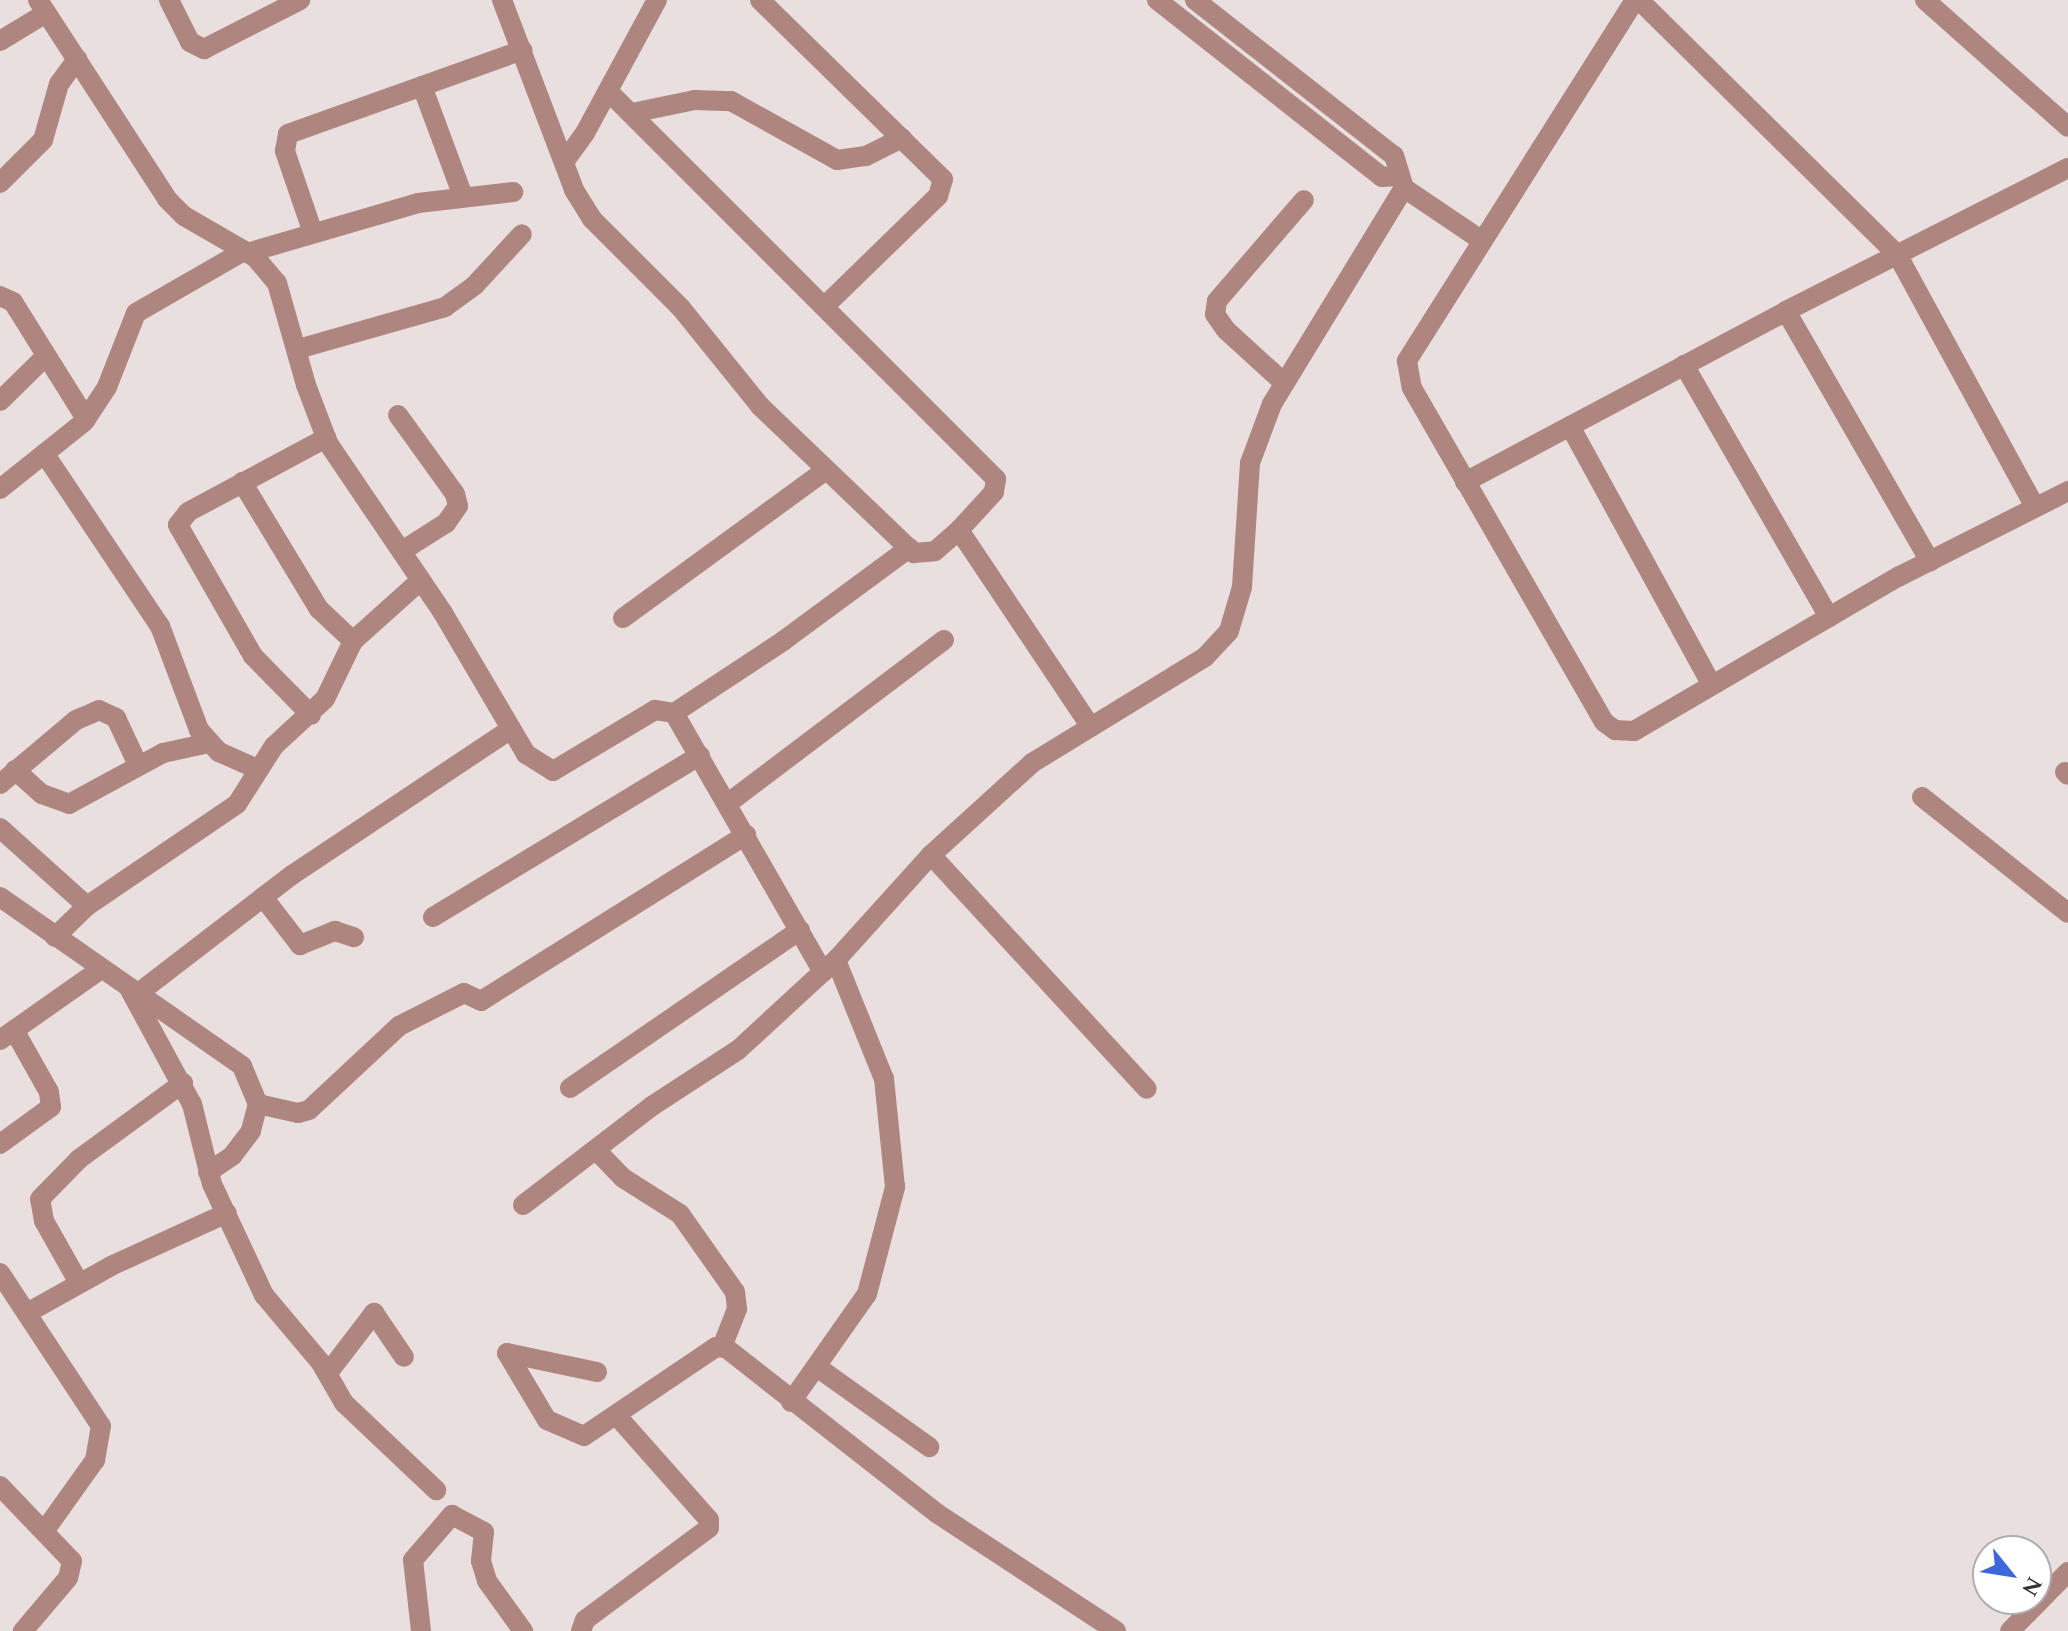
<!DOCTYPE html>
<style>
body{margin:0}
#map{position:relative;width:2068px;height:1631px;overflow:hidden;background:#e8dfde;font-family:Spectral,serif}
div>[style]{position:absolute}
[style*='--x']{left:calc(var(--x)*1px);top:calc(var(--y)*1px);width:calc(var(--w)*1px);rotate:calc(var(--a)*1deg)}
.minor>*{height:20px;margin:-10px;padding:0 10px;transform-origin:10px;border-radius:10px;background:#af8580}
span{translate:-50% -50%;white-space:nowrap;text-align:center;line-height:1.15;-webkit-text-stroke:8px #fff;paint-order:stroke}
.north{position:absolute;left:1972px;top:1535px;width:80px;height:80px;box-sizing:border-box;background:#fff;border:2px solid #afaeae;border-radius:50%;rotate:120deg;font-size:22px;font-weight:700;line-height:32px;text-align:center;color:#383434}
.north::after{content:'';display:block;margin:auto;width:28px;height:36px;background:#3c68d9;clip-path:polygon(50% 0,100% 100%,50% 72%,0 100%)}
</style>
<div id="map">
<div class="minor">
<i style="--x:38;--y:0;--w:237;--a:57"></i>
<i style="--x:167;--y:199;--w:24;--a:45"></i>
<i style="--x:184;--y:216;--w:82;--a:30"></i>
<i style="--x:255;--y:257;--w:34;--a:50"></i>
<i style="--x:277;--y:283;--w:106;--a:74.1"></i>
<i style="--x:306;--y:385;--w:62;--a:69.2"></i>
<i style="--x:328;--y:443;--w:205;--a:55.9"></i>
<i style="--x:443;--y:613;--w:164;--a:59.5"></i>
<i style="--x:526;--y:754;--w:32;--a:32"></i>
<i style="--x:553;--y:771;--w:119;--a:-30.9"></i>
<i style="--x:655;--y:710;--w:19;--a:9"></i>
<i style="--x:674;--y:713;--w:299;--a:60.1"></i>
<i style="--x:169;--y:0;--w:47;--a:63.4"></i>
<i style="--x:190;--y:42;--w:16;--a:27"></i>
<i style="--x:204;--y:49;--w:108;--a:-27"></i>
<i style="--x:502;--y:0;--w:203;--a:69.2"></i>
<i style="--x:574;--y:190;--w:34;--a:58"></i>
<i style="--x:592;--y:219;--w:126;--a:45"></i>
<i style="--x:681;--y:308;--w:126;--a:51.1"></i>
<i style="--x:760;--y:406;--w:213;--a:43.7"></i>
<i style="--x:914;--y:553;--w:21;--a:-5"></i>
<i style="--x:935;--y:551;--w:32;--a:-41"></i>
<i style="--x:760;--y:0;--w:256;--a:44.4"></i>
<i style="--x:943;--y:179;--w:18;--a:106"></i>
<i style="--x:938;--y:196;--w:158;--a:135.8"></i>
<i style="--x:1157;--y:0;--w:286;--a:38.2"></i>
<i style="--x:1382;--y:177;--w:15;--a:-4"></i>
<i style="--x:1635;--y:0;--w:427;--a:122.3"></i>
<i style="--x:1407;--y:361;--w:27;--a:80"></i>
<i style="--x:1412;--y:388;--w:385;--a:60.1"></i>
<i style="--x:1604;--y:722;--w:14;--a:36"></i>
<i style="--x:1615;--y:730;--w:19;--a:3"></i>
<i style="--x:1634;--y:731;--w:306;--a:-30.3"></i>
<i style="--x:1898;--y:577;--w:191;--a:-26.8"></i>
<i style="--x:1639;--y:0;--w:362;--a:44.6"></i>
<i style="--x:1897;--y:254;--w:288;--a:61.4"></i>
<i style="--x:1925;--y:0;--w:191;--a:41.6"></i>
<i style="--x:0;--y:41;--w:54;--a:-31.3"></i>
<i style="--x:422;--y:86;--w:117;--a:69.6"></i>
<i style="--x:608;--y:91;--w:549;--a:45"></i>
<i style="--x:996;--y:479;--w:13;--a:99"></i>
<i style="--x:994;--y:492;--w:52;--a:132.6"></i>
<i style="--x:959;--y:530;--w:237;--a:56.2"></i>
<i style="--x:632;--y:113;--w:64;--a:-11.7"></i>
<i style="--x:695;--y:100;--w:36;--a:2"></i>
<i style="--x:731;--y:101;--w:121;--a:29.1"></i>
<i style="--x:837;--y:160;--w:29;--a:-8"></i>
<i style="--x:866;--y:156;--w:40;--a:-26.6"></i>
<i style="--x:564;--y:162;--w:36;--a:-54"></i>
<i style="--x:585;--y:133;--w:151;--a:-61.6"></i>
<i style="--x:0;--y:183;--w:61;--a:-45"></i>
<i style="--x:43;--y:140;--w:58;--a:-74.1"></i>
<i style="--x:59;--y:84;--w:31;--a:-54"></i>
<i style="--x:1404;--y:188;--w:93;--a:34"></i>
<i style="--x:313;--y:233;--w:87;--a:-108.9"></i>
<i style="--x:285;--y:151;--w:17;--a:-80"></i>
<i style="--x:288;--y:134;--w:249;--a:-19.7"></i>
<i style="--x:247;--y:253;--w:178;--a:-16.3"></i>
<i style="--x:418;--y:203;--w:96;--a:-6.6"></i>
<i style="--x:0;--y:296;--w:14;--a:25"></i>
<i style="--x:13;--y:302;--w:138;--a:58"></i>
<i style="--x:1786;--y:311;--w:289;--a:60.1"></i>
<i style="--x:298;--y:349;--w:153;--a:-15.9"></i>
<i style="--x:445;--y:307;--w:37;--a:-36"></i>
<i style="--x:475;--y:285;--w:69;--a:-47.3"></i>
<i style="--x:1684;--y:365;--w:291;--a:60.1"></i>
<i style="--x:1283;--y:382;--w:77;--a:-137.6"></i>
<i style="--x:1226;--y:330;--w:19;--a:-125"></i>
<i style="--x:1215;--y:314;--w:13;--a:-81"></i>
<i style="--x:1217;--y:301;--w:133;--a:-49.3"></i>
<i style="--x:0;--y:401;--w:63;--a:-44.4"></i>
<i style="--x:398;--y:415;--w:97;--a:54.2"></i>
<i style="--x:455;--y:494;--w:12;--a:76"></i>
<i style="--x:458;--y:506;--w:21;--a:125"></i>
<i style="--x:446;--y:523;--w:52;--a:147.5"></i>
<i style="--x:1570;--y:426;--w:295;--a:61.3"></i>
<i style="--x:46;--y:456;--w:205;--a:56.2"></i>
<i style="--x:160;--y:626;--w:111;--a:69.4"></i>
<i style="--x:199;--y:730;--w:30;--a:48"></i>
<i style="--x:219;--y:752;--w:42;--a:24.1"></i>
<i style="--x:242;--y:482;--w:149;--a:58.8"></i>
<i style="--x:319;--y:609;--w:47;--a:43.3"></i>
<i style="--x:1465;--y:482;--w:364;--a:-28"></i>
<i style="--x:1786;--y:311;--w:316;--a:-26.9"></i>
<i style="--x:0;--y:489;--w:107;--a:-38.6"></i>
<i style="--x:84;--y:422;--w:42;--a:-56.7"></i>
<i style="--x:107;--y:387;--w:79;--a:-68.6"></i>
<i style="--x:136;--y:313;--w:125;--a:-29.9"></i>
<i style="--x:623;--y:618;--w:251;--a:-36.1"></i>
<i style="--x:674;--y:713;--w:131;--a:-33.4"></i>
<i style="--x:783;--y:641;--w:157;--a:-36.4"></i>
<i style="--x:311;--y:715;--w:83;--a:-134.5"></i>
<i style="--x:253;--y:656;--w:151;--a:-119.8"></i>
<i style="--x:178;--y:525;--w:16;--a:-52"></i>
<i style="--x:188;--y:512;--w:157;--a:-28.2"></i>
<i style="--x:15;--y:770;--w:36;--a:42"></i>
<i style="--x:42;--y:794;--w:29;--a:20"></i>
<i style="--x:69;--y:804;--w:107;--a:-28.5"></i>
<i style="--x:163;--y:753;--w:47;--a:-12.3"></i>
<i style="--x:2065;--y:772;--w:4;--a:45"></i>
<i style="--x:0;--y:784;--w:99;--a:-40.1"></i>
<i style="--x:76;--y:720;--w:25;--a:-23"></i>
<i style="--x:99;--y:710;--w:19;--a:25"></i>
<i style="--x:116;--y:718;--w:52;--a:64.9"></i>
<i style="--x:1922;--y:797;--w:186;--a:38.5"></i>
<i style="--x:727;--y:804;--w:272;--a:-37.1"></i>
<i style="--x:0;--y:828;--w:117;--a:41.9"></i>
<i style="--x:931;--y:855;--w:318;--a:47.3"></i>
<i style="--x:0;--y:897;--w:295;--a:34.9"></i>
<i style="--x:242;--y:1066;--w:41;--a:67.2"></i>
<i style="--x:258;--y:1104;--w:28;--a:105"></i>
<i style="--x:251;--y:1131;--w:31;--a:127"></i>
<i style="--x:232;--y:1156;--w:29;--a:146"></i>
<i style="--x:263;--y:897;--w:61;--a:52.4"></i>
<i style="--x:300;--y:945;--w:38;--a:-22"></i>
<i style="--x:335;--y:931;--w:20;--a:18"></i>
<i style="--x:433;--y:917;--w:312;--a:-31.2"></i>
<i style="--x:55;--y:937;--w:45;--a:-44.1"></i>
<i style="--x:87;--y:906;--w:181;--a:-34.2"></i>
<i style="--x:237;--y:804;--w:69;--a:-57.5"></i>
<i style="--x:274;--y:746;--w:69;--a:-42.7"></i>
<i style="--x:325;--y:699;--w:64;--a:-64.2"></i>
<i style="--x:353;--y:641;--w:91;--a:-41.9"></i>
<i style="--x:130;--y:990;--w:130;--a:61.5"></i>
<i style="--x:192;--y:1104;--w:82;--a:76"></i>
<i style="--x:212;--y:1184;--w:123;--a:64.9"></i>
<i style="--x:264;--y:1295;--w:89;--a:50"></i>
<i style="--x:321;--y:1363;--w:46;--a:60.1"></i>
<i style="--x:344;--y:1403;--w:127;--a:43.4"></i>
<i style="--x:136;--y:995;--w:197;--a:-37.6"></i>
<i style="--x:292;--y:875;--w:263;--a:-33.7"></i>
<i style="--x:0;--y:1040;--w:123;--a:-35.1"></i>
<i style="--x:570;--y:1088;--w:279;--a:-34.5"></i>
<i style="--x:258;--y:1104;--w:41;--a:12.7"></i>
<i style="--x:298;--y:1113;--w:11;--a:-15"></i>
<i style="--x:309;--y:1110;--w:123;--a:-43"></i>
<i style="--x:399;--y:1026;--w:73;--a:-26.9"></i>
<i style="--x:464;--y:993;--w:19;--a:25"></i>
<i style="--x:481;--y:1001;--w:313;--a:-32.1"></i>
<i style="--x:0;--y:1144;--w:63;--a:-36"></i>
<i style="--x:51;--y:1107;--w:15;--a:-98"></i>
<i style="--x:49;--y:1092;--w:71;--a:-119.4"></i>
<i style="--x:597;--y:1151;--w:37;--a:46"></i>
<i style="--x:623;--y:1178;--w:67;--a:32.3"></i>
<i style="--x:680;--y:1214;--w:95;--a:54.8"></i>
<i style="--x:735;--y:1292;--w:17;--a:83"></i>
<i style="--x:737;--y:1309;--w:41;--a:111.5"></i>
<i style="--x:523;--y:1205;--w:163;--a:-37.5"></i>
<i style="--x:652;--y:1106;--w:103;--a:-33.1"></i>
<i style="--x:738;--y:1050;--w:133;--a:-42.6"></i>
<i style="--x:836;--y:960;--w:142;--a:-47.9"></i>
<i style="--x:931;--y:855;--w:137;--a:-42.3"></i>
<i style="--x:1032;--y:763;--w:203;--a:-31.5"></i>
<i style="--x:1205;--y:657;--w:35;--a:-47"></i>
<i style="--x:1229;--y:631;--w:46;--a:-73.5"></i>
<i style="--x:1242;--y:587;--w:124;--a:-86.3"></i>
<i style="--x:1250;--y:463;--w:63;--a:-69.6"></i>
<i style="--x:1272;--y:404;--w:253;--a:-58.6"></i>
<i style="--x:1404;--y:188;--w:34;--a:-107"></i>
<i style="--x:1394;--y:156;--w:253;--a:-141.9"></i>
<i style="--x:0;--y:1273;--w:183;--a:56.6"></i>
<i style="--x:101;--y:1426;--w:35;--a:100"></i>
<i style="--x:95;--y:1460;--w:86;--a:125.5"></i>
<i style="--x:79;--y:1283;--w:71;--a:-119.4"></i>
<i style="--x:44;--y:1221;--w:22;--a:-100"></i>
<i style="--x:40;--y:1199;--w:56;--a:-45.7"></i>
<i style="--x:79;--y:1159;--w:129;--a:-36.2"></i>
<i style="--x:27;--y:1313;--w:98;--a:-29.2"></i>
<i style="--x:113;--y:1265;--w:125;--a:-24.5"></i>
<i style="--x:817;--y:1367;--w:138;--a:35.5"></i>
<i style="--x:597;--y:1372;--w:92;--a:-168.1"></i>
<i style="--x:507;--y:1353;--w:78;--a:59.2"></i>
<i style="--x:547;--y:1420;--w:40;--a:23.4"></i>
<i style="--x:584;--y:1436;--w:159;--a:-34"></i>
<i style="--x:716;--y:1347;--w:10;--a:6"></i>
<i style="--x:726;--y:1348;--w:269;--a:38.1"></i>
<i style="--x:938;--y:1514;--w:213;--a:33.3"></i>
<i style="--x:328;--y:1373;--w:76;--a:-52.5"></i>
<i style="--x:374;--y:1313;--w:53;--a:55.7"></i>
<i style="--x:791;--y:1402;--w:132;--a:-54.9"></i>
<i style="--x:867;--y:1294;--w:111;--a:-75.3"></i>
<i style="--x:895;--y:1187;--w:109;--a:-95.8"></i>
<i style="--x:884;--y:1079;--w:128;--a:-112"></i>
<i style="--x:0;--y:1486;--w:104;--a:46.2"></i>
<i style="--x:72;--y:1561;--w:17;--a:103"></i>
<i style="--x:68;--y:1578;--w:70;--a:130.3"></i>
<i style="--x:421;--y:1631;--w:71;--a:-96.4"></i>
<i style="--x:413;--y:1560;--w:60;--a:-49.1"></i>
<i style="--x:452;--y:1515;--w:36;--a:28"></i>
<i style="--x:484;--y:1532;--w:29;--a:96"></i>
<i style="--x:481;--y:1561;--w:21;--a:73"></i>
<i style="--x:487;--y:1581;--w:62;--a:54.2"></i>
<i style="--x:581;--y:1631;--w:12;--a:-70"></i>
<i style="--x:585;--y:1620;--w:154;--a:-36.6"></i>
<i style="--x:709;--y:1528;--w:8;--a:-90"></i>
<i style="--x:709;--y:1520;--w:140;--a:-131.5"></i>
<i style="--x:2010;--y:1631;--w:83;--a:-45.5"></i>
</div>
<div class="north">N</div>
</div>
